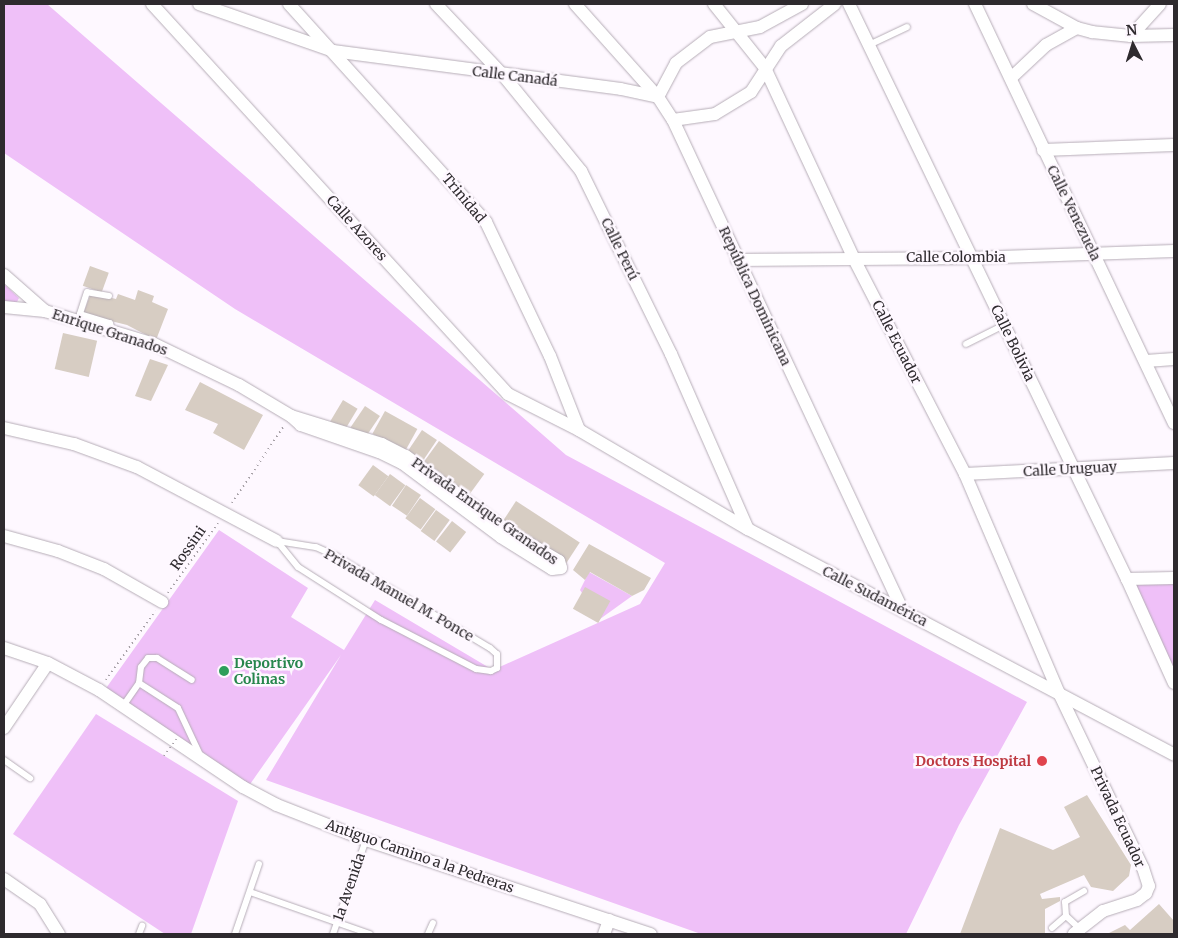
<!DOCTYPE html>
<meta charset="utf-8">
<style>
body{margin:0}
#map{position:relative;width:1178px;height:938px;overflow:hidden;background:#fef8ff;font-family:Merriweather,serif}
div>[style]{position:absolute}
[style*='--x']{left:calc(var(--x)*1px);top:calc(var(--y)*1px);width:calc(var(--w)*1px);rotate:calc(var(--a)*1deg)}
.green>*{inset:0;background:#efc0f8}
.building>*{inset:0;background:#d7cdc3;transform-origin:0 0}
.path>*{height:2px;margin-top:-1px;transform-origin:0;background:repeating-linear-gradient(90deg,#a6a0a6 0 1px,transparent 0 5px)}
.roads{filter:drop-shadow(0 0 1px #b6adb7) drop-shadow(0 0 1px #b6adb7)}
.service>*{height:6px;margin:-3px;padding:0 3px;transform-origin:3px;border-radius:3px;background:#fff}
.minor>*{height:12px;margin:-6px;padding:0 6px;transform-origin:6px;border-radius:6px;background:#fff}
.path-bridge>*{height:2px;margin-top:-1px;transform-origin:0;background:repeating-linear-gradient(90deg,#a6a0a6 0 1px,transparent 0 5px)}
.dots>*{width:14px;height:14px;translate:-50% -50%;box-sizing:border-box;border:2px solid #fef8ff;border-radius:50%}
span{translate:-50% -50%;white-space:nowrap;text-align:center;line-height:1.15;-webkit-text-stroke:5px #fef8ff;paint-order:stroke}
.street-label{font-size:14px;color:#2e2a2e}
.leisure-label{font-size:14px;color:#27864d;font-weight:700}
.left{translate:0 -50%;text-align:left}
.health-label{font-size:14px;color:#be3a42;font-weight:700}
.right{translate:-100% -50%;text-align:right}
.frame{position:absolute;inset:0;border:5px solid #2e2a2e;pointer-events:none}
.north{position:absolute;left:1108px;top:20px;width:50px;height:50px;-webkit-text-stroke:4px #fef8ff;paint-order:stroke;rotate:355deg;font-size:14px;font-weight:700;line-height:20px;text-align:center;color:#2e2a2e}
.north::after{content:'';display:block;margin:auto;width:18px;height:22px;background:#2e2a2e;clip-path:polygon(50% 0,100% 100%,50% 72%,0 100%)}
</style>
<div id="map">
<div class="green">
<i style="clip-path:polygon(4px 4px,47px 4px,566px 455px,1027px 702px,959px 825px,906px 934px,701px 934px,266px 780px,341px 655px,248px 787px,104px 691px,219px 530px,308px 588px,291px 617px,344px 650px,375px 600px,493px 670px,640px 604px,665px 563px,235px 309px,4px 153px)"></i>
<i style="clip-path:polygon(4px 284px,19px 298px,16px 304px,4px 303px)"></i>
<i style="clip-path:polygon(589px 572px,632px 596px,600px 619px,580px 590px)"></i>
<i style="clip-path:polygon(1174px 581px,1174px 672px,1136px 585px)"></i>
<i style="clip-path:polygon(96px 714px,238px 801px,191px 934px,165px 934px,13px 834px)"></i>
</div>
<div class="building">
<i style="left:90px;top:266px;width:20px;height:21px;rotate:20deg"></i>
<i style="clip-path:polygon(138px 290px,154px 296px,152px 302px,168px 309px,156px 340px,127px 325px,83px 314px,91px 293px,116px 299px,118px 294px,135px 300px)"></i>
<i style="left:63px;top:333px;width:35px;height:37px;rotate:13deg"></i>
<i style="clip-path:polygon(150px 359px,168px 365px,151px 401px,135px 396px)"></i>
<i style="clip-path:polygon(200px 382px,263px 415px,244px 450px,213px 433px,218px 424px,185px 410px)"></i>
<i style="left:343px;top:400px;width:17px;height:25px;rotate:31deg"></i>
<i style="left:365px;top:406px;width:18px;height:26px;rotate:34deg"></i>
<i style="left:385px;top:411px;width:37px;height:26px;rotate:29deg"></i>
<i style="left:422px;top:430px;width:18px;height:25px;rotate:34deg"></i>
<i style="left:439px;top:441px;width:56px;height:26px;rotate:36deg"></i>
<i style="left:373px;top:465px;width:19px;height:25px;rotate:36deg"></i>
<i style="left:390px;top:474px;width:19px;height:26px;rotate:36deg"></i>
<i style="left:406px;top:485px;width:18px;height:25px;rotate:34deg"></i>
<i style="left:420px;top:498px;width:19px;height:25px;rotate:36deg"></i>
<i style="left:516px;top:501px;width:76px;height:26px;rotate:33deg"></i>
<i style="left:436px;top:510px;width:17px;height:26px;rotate:36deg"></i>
<i style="left:452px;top:521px;width:18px;height:26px;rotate:38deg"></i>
<i style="clip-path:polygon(589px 544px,651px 578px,644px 590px,632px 596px,590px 572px,585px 580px,573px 570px)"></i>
<i style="left:585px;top:587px;width:29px;height:25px;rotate:29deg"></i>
<i style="clip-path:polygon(1087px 795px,1131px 865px,1129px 876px,1113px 891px,1091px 887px,1084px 875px,1040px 894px,1042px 899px,1060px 897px,1060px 901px,1045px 909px,1045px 934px,960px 934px,1000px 828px,1053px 850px,1080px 837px,1064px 807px)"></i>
<i style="clip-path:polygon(1159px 904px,1174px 921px,1174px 934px,1107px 934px,1125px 925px,1130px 930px)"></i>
</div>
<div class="path">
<i style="--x:232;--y:503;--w:93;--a:-56"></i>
<i style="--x:168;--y:593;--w:86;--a:-54.5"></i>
<i style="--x:106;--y:680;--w:85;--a:-54.6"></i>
</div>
<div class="roads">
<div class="service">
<i style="--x:869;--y:45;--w:42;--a:-25.3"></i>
<i style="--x:109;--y:296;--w:22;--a:-170"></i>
<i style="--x:87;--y:292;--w:23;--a:108"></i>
<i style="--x:80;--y:314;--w:31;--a:17"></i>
<i style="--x:110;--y:323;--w:7;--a:74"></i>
<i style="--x:966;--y:344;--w:42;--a:-26.6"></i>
<i style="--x:277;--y:541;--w:39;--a:9"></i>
<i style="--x:316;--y:547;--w:22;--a:24"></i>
<i style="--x:336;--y:556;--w:179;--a:30.9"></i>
<i style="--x:490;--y:648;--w:9;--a:41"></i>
<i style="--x:497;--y:654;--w:14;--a:90"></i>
<i style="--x:497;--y:668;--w:7;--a:153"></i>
<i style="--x:491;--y:671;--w:15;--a:-172"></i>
<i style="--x:476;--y:669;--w:107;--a:-152.7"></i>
<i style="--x:381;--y:620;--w:98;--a:-147.4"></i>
<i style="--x:298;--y:567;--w:33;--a:-129"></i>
<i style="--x:139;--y:683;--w:46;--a:32.7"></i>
<i style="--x:178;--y:708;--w:52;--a:64.9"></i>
<i style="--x:123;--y:706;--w:28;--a:-55"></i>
<i style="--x:139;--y:683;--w:16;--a:-83"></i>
<i style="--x:141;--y:667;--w:11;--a:-52"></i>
<i style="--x:148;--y:658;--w:9;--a:0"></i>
<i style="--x:157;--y:658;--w:41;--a:32.2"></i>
<i style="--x:4;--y:760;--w:32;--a:35"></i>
<i style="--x:250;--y:892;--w:127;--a:19.3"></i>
<i style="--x:1052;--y:928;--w:18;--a:-41"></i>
<i style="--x:1080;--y:929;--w:19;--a:-137"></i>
<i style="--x:1066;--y:916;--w:14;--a:-94"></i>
<i style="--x:1065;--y:902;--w:22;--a:-30"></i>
<i style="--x:139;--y:934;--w:9;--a:-69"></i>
<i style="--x:235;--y:934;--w:74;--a:-71.1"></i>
<i style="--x:333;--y:934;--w:100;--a:-70.7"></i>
<i style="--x:428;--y:934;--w:12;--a:-66"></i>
</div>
<div class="minor">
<i style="--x:152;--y:4;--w:528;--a:47.61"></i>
<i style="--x:508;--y:394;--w:80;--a:26.9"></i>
<i style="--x:579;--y:430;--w:196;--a:30.4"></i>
<i style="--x:748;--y:529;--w:482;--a:27.9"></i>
<i style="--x:199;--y:4;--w:142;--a:19.3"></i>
<i style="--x:333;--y:51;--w:290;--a:7.5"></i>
<i style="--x:621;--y:89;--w:38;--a:12"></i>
<i style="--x:658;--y:97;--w:38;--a:-62"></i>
<i style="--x:676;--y:63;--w:43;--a:-37.4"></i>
<i style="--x:710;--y:37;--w:51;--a:-11.3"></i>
<i style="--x:760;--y:27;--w:48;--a:-28.7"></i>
<i style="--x:289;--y:4;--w:294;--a:47.9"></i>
<i style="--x:486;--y:222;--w:148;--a:64.5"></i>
<i style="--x:550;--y:356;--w:79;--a:68.6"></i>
<i style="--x:436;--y:4;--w:98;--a:46.7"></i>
<i style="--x:503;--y:75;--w:124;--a:50.9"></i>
<i style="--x:581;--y:171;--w:204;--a:63.8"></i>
<i style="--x:671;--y:354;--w:191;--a:66.3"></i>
<i style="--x:575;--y:4;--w:125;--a:48.3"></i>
<i style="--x:658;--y:97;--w:27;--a:57"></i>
<i style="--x:673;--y:120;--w:540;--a:64.91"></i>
<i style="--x:714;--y:4;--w:82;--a:51.4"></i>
<i style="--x:765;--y:68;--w:208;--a:65"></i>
<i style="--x:853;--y:257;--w:244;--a:62.7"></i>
<i style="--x:965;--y:474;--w:238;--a:66.8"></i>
<i style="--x:1059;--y:693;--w:194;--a:64.4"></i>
<i style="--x:1143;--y:868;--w:19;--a:72"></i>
<i style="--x:1149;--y:886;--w:8;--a:113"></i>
<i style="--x:1146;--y:893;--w:11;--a:142"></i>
<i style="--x:1137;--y:900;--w:36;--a:162"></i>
<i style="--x:1103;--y:911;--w:37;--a:142"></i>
<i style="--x:849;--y:4;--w:639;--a:64.2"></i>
<i style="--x:1127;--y:579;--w:114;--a:65.7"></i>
<i style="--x:975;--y:4;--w:464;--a:64.6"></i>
<i style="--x:1033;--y:4;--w:50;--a:28.6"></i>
<i style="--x:1077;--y:28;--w:16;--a:15"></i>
<i style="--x:1092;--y:32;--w:39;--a:6"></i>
<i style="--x:1131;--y:36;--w:43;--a:-1.3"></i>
<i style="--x:1131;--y:36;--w:43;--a:-47.8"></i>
<i style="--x:1011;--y:78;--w:48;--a:-43.3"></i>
<i style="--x:1046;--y:45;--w:35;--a:-29"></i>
<i style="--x:673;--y:120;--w:42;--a:-8.1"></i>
<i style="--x:715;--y:114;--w:42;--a:-31.4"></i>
<i style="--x:751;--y:92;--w:55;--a:-56.9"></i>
<i style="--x:781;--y:46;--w:68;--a:-37.9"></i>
<i style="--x:1043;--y:150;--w:131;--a:-2.2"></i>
<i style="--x:737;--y:260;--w:235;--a:-0.5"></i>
<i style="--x:972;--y:258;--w:202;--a:-2"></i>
<i style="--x:4;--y:275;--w:55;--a:41.3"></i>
<i style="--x:4;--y:307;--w:41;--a:5.6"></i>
<i style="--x:45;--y:311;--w:114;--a:16.8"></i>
<i style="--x:154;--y:344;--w:94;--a:25.8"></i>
<i style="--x:239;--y:385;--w:61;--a:30.8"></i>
<i style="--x:1146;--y:361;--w:28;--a:-4"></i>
<i style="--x:291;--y:416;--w:95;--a:17.1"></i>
<i style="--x:382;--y:444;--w:27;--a:27"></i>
<i style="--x:406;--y:456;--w:127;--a:36.3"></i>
<i style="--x:508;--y:531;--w:59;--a:30.5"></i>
<i style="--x:559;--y:561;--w:7;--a:74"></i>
<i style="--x:561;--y:568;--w:9;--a:174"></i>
<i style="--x:552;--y:569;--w:60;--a:-147.9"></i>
<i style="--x:501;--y:537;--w:124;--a:-143.2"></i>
<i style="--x:402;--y:463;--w:25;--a:-154"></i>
<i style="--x:379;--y:452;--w:83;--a:-160.9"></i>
<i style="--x:301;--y:425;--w:13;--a:-138"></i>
<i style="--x:4;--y:428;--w:72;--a:12.9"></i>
<i style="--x:74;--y:444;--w:67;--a:20.1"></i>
<i style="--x:137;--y:467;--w:158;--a:27.9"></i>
<i style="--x:965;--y:474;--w:209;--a:-3"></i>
<i style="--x:4;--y:536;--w:56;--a:15.5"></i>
<i style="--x:58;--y:551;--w:49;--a:21.4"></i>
<i style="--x:104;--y:569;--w:67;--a:29.6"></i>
<i style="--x:1127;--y:579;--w:47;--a:-1.2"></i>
<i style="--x:4;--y:648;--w:46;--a:18.8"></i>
<i style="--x:48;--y:663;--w:58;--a:27.9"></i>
<i style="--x:99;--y:690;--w:174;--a:34"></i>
<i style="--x:243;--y:787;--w:38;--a:28"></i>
<i style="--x:277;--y:805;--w:96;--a:21.5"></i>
<i style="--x:366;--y:840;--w:300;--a:18.3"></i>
<i style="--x:4;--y:728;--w:78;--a:-55.9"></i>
<i style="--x:4;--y:879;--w:44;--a:34.8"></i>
<i style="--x:40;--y:904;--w:36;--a:58"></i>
<i style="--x:604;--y:934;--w:15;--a:-70"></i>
</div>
</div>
<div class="path-bridge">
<i style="--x:164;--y:756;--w:21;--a:-53"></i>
</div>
<div class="dots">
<i style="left:224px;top:671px;background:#2e9e5b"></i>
<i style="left:1042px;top:761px;background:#e0444e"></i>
</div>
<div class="street-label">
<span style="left:515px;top:76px;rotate:7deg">Calle Canadá</span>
<span style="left:464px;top:198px;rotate:50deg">Trinidad</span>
<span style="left:1074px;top:213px;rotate:64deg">Calle Venezuela</span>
<span style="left:357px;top:228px;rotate:48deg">Calle Azores</span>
<span style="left:620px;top:249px;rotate:64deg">Calle Perú</span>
<span style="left:956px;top:257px">Calle Colombia</span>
<span style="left:755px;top:296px;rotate:65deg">República Dominicana</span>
<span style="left:110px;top:332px;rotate:18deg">Enrique Granados</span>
<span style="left:897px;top:342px;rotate:63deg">Calle Ecuador</span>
<span style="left:1013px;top:343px;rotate:64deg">Calle Bolivia</span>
<span style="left:1070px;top:469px;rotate:-3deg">Calle Uruguay</span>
<span style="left:485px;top:511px;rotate:35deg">Privada Enrique Granados</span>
<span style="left:188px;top:548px;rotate:-55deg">Rossini</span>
<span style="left:399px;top:595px;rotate:30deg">Privada Manuel M. Ponce</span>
<span style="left:875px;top:596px;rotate:27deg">Calle Sudamérica</span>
<span style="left:1118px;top:817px;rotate:65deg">Privada Ecuador</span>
<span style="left:420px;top:856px;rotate:19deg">Antiguo Camino a la Pedreras</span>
<span style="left:349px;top:887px;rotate:-71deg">1a Avenida</span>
</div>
<div class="leisure-label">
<span class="left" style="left:234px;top:671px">Deportivo<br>Colinas</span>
</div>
<div class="health-label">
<span class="right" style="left:1031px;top:761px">Doctors Hospital</span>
</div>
<div class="frame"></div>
<div class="north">N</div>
</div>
